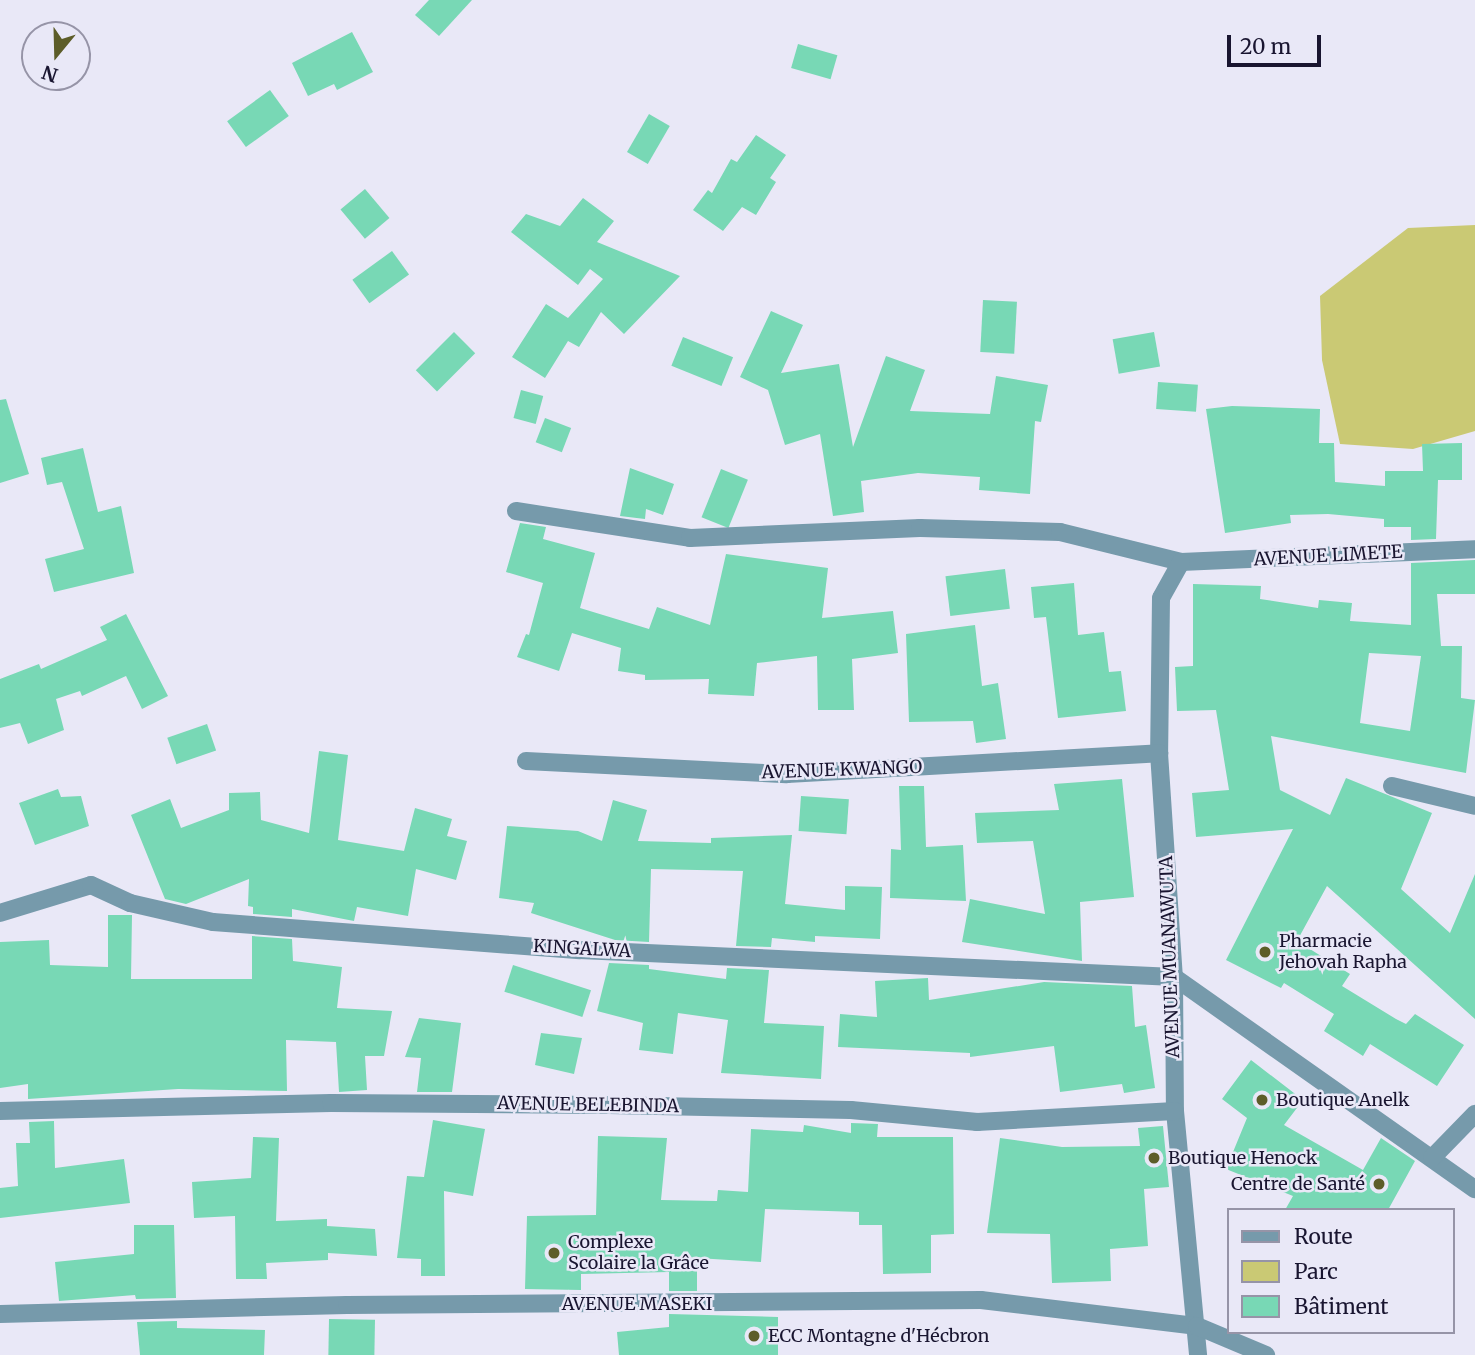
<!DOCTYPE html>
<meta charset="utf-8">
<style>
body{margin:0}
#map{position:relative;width:1475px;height:1355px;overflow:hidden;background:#e9e8f7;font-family:Merriweather,serif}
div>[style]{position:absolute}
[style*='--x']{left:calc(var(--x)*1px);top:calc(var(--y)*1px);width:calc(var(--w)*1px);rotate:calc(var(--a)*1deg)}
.green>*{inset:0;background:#cac974}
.building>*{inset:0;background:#78d8b5;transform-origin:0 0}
.minor>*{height:18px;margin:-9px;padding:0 9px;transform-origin:9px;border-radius:9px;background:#769aab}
.dots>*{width:19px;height:19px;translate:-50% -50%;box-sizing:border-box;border:4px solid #e9e8f7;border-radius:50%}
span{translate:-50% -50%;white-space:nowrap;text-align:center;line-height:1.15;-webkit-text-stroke:5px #e9e8f7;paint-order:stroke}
.street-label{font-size:18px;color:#191530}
.poi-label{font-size:18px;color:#191530}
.left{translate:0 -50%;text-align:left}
.right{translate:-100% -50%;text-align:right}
.legend{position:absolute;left:1227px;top:1208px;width:228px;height:126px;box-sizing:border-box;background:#e9e8f7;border:2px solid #9694a7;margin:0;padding:9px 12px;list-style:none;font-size:21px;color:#191530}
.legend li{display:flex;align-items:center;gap:14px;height:35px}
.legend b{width:35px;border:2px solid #9694a7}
.north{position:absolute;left:21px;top:21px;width:70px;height:70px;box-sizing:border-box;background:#e9e8f7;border:2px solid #9694a7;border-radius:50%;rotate:199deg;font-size:19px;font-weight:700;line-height:28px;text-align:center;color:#191530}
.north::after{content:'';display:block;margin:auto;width:24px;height:32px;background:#5d5d29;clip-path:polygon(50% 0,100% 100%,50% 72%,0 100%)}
.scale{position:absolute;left:1227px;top:35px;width:94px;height:32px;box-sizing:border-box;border:4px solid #191530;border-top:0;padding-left:9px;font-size:21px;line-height:24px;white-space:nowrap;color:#191530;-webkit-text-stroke:5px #e9e8f7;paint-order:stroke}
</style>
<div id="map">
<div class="green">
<i style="clip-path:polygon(1475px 225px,1475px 431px,1413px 449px,1340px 444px,1322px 360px,1320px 296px,1408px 228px)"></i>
</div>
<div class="building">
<i style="clip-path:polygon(429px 0,472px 0,439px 36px,415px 15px)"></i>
<i style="clip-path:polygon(352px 32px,373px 72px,337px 90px,334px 84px,308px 96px,292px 63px)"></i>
<i style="left:798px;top:44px;width:41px;height:25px;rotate:16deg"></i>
<i style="left:270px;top:90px;width:32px;height:53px;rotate:54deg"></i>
<i style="left:649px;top:114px;width:24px;height:44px;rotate:30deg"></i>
<i style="clip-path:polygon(756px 135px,786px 155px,770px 178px,776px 182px,756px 215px,742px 207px,723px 231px,693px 210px,708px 190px,712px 193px,731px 159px,737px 162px)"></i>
<i style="left:365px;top:189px;width:38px;height:32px;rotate:50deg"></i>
<i style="clip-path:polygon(583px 198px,614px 221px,597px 242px,680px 276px,624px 334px,601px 312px,579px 347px,568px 341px,545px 378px,512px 357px,546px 304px,568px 318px,603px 279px,590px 269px,578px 285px,511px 232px,526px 214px,560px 226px)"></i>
<i style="left:392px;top:251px;width:29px;height:49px;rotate:54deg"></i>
<i style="left:983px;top:300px;width:34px;height:52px;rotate:3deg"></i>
<i style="clip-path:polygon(771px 311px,803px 325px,781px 373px,839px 364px,853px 447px,886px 356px,925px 370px,910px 411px,990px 414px,996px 376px,1048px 385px,1041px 422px,1035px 421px,1030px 494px,979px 490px,980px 477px,918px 473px,861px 481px,864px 512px,833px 516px,820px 434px,785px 445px,768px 390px,740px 377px)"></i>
<i style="left:454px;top:332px;width:30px;height:54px;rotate:45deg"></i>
<i style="left:1154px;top:332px;width:35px;height:42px;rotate:80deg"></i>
<i style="left:683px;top:337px;width:54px;height:31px;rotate:22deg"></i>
<i style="left:1158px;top:382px;width:40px;height:27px;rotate:4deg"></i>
<i style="left:521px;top:390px;width:23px;height:29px;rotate:15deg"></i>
<i style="clip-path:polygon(6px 399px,29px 474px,0 483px,0 400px)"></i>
<i style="clip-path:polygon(1232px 406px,1320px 409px,1319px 443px,1334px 443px,1335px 482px,1385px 486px,1385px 471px,1423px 471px,1422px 444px,1462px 443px,1462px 480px,1438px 480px,1436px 539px,1411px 540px,1411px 527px,1384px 527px,1384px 519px,1328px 514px,1290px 515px,1291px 523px,1225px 533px,1206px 409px)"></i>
<i style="left:545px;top:418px;width:28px;height:26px;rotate:21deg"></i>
<i style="clip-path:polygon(83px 448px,98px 512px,121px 506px,134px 573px,54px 592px,45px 559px,84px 549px,62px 482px,47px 485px,41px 458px)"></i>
<i style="clip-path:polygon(630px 468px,674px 484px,663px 515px,646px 509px,645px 519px,620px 516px)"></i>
<i style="left:721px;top:469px;width:29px;height:52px;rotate:22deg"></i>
<i style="clip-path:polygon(520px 523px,546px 527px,543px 539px,595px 553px,580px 608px,649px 629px,657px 607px,710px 625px,726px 554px,828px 568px,822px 618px,893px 611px,898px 653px,852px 659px,854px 710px,818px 710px,817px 656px,757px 663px,754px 696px,708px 694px,709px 679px,645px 680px,645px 675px,618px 671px,621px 648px,572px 633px,559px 671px,517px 657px,526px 634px,529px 635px,543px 583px,506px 572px)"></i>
<i style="clip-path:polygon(evenodd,1475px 560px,1475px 594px,1437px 594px,1441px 646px,1462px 646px,1461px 698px,1475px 700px,1466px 773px,1271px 736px,1280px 790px,1330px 815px,1346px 778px,1432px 813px,1401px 889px,1450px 933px,1475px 874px,1475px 1019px,1327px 886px,1297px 941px,1350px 974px,1342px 986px,1396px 1019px,1406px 1024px,1415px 1014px,1464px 1045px,1437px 1086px,1370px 1044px,1363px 1056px,1324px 1031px,1334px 1014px,1284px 983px,1281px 988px,1226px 960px,1293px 829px,1196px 837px,1192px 793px,1229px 790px,1216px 710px,1177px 711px,1175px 667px,1193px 666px,1193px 584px,1261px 586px,1260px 599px,1318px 608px,1319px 600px,1352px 603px,1350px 621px,1411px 625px,1411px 563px,1475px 560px,1369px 653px,1421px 656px,1410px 731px,1360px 723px,1369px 653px)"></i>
<i style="left:1005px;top:569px;width:40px;height:60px;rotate:83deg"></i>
<i style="clip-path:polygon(1074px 583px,1078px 635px,1104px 632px,1109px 672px,1121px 671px,1126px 711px,1058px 718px,1046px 617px,1034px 618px,1031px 587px)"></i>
<i style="clip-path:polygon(126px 614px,168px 696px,142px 709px,126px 676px,82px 696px,80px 691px,56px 699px,64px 730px,28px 744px,20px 723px,0 728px,0 679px,39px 664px,41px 669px,107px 640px,100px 627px)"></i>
<i style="clip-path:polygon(975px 625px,982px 686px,998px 683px,1006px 739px,976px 743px,973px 721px,909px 722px,906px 634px)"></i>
<i style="left:207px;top:724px;width:28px;height:42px;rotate:71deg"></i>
<i style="clip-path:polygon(319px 751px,348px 755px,338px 840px,404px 851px,415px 808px,452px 819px,447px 836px,467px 841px,456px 880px,416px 869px,408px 916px,357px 907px,354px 921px,292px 909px,292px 917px,253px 914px,253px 907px,248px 906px,249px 879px,186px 904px,165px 899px,131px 815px,170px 799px,181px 828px,229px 810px,229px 793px,260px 792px,261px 820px,309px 833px)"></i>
<i style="clip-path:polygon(1122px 779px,1134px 897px,1080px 902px,1082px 961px,962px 942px,970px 899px,1045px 914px,1033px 841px,977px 843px,975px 813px,1059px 810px,1054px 784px)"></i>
<i style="clip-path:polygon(899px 786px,924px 786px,926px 847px,963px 845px,966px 901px,890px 898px,891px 849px,901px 850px)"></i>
<i style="clip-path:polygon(58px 789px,61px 797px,81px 796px,89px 826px,35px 845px,19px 803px)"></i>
<i style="left:801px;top:796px;width:48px;height:35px;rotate:4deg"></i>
<i style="clip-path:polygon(613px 800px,647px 810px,638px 841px,711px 843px,711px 838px,792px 835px,785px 904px,845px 910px,845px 886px,882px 887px,880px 939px,815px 936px,815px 942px,772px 938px,771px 947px,736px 946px,743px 871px,651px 869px,649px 942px,615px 940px,531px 913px,534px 903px,499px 898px,507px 826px,578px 831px,602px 841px)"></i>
<i style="clip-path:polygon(108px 915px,132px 915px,131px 979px,252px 979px,252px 936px,292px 939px,293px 961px,342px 967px,337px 1008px,392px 1011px,384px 1056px,365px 1056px,367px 1090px,339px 1092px,336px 1042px,286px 1040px,287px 1091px,178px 1089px,28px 1099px,28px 1084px,0 1088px,0 942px,49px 940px,50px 965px,108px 967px)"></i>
<i style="clip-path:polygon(609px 963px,649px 965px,649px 969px,726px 979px,727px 968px,769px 970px,764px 1023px,824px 1026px,821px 1079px,721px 1073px,728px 1020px,678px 1013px,673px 1054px,639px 1050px,643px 1023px,597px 1011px)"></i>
<i style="left:513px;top:965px;width:82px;height:28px;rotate:18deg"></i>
<i style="clip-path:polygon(928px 978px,929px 1000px,1044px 982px,1132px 986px,1135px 1027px,1146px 1025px,1155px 1088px,1124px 1093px,1122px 1084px,1060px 1092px,1054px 1046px,970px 1057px,970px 1053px,838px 1047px,840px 1014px,877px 1017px,875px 981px)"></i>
<i style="clip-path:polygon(419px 1018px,461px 1023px,452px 1092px,417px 1092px,421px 1058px,405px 1057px)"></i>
<i style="clip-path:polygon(541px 1033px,582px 1038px,574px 1074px,535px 1065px)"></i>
<i style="clip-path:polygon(1251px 1060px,1303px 1100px,1284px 1125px,1363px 1170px,1381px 1138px,1415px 1161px,1388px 1210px,1285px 1210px,1293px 1196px,1226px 1169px,1247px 1118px,1222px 1099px)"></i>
<i style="clip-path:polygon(433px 1120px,485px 1129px,473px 1196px,444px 1191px,445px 1276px,421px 1276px,421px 1259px,397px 1258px,407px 1176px,424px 1177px)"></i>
<i style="clip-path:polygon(54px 1121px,55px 1168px,124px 1159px,130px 1203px,0 1218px,0 1188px,18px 1186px,16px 1143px,30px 1143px,29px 1122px)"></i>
<i style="clip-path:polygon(851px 1123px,878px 1124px,877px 1137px,953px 1137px,954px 1234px,931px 1235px,931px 1273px,883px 1274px,882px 1225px,859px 1225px,859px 1212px,765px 1209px,761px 1262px,697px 1258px,697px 1291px,669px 1291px,669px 1272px,581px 1274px,581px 1290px,525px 1289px,527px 1216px,596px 1215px,598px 1136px,667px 1138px,661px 1200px,717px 1201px,718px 1190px,748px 1192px,751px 1129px,803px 1132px,804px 1125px,851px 1133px)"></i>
<i style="clip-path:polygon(1163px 1126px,1169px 1187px,1144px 1189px,1148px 1246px,1110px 1249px,1111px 1281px,1052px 1283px,1050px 1234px,987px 1233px,1000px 1138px,1062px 1147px,1140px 1146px,1138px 1128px)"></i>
<i style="clip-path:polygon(253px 1137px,279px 1138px,276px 1221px,327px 1219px,327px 1226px,375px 1229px,377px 1256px,328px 1253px,328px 1260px,266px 1263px,267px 1279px,236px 1279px,235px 1216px,194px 1218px,192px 1182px,251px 1178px)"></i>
<i style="clip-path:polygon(134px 1225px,174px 1225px,176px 1298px,136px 1299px,135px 1295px,59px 1301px,55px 1262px,134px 1254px)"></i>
<i style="clip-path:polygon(669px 1314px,778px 1317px,778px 1355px,619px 1355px,617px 1332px,669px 1327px)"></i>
<i style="left:329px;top:1319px;width:46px;height:36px;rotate:1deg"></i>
<i style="clip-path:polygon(177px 1321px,177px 1328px,265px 1330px,264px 1355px,140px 1355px,137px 1322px)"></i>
</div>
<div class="minor">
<i style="--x:516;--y:511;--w:176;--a:8.8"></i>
<i style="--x:690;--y:538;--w:230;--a:-2.5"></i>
<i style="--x:920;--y:528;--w:140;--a:1.6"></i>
<i style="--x:1060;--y:532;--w:125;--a:13.9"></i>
<i style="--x:1181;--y:562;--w:294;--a:-2.5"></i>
<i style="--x:1181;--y:562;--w:41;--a:119.1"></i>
<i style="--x:1161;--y:598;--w:155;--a:90.7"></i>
<i style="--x:1159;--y:753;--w:225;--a:86.2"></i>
<i style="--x:1174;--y:977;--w:134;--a:89.6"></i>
<i style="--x:1175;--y:1111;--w:245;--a:84.6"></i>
<i style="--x:526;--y:761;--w:261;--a:2.9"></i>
<i style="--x:787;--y:774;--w:373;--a:-3.2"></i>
<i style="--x:1392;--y:786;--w:85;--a:13.5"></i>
<i style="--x:0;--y:913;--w:95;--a:-17.1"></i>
<i style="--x:91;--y:885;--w:43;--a:24.8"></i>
<i style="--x:130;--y:903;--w:85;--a:12.9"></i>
<i style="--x:213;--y:922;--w:368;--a:4.4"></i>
<i style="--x:580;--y:950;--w:595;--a:2.6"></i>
<i style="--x:1174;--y:977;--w:368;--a:35.2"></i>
<i style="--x:0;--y:1111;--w:331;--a:-1.4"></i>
<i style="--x:331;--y:1103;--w:278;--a:0.4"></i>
<i style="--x:609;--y:1105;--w:242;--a:1.2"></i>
<i style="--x:851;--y:1110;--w:127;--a:5.4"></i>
<i style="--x:977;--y:1122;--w:198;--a:-3.2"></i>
<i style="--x:1432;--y:1158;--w:62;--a:-45.7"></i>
<i style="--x:0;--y:1314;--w:347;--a:-1.5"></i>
<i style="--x:347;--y:1305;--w:634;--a:-0.45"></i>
<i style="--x:981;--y:1300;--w:218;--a:6.9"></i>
<i style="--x:1197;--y:1326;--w:75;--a:22.8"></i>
</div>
<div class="dots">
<i style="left:1265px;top:952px;background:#5d5d29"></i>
<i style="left:1262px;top:1100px;background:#5d5d29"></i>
<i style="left:1154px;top:1158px;background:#5d5d29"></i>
<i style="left:1379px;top:1184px;background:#5d5d29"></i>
<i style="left:554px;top:1253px;background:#5d5d29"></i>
<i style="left:754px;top:1336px;background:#5d5d29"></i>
</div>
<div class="street-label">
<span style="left:1328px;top:556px;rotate:-3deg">AVENUE LIMETE</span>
<span style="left:842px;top:770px;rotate:-2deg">AVENUE KWANGO</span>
<span style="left:582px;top:949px;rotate:3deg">KINGALWA</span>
<span style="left:1170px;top:957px;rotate:-92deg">AVENUE MUANAWUTA</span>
<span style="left:588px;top:1105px;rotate:1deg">AVENUE BELEBINDA</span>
<span style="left:637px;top:1304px">AVENUE MASEKI</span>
</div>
<div class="poi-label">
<span class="left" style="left:1279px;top:952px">Pharmacie<br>Jehovah Rapha</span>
<span class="left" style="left:1276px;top:1100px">Boutique Anelk</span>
<span class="left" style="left:1168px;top:1158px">Boutique Henock</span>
<span class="right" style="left:1365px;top:1184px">Centre de Santé</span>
<span class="left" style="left:568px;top:1253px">Complexe<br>Scolaire la Grâce</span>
<span class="left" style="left:768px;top:1336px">ECC Montagne d'Hécbron</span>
</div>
<ul class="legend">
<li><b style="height:9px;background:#769aab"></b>Route</li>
<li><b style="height:19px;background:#cac974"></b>Parc</li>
<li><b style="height:19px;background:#78d8b5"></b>Bâtiment</li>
</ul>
<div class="north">N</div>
<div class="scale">20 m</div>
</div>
